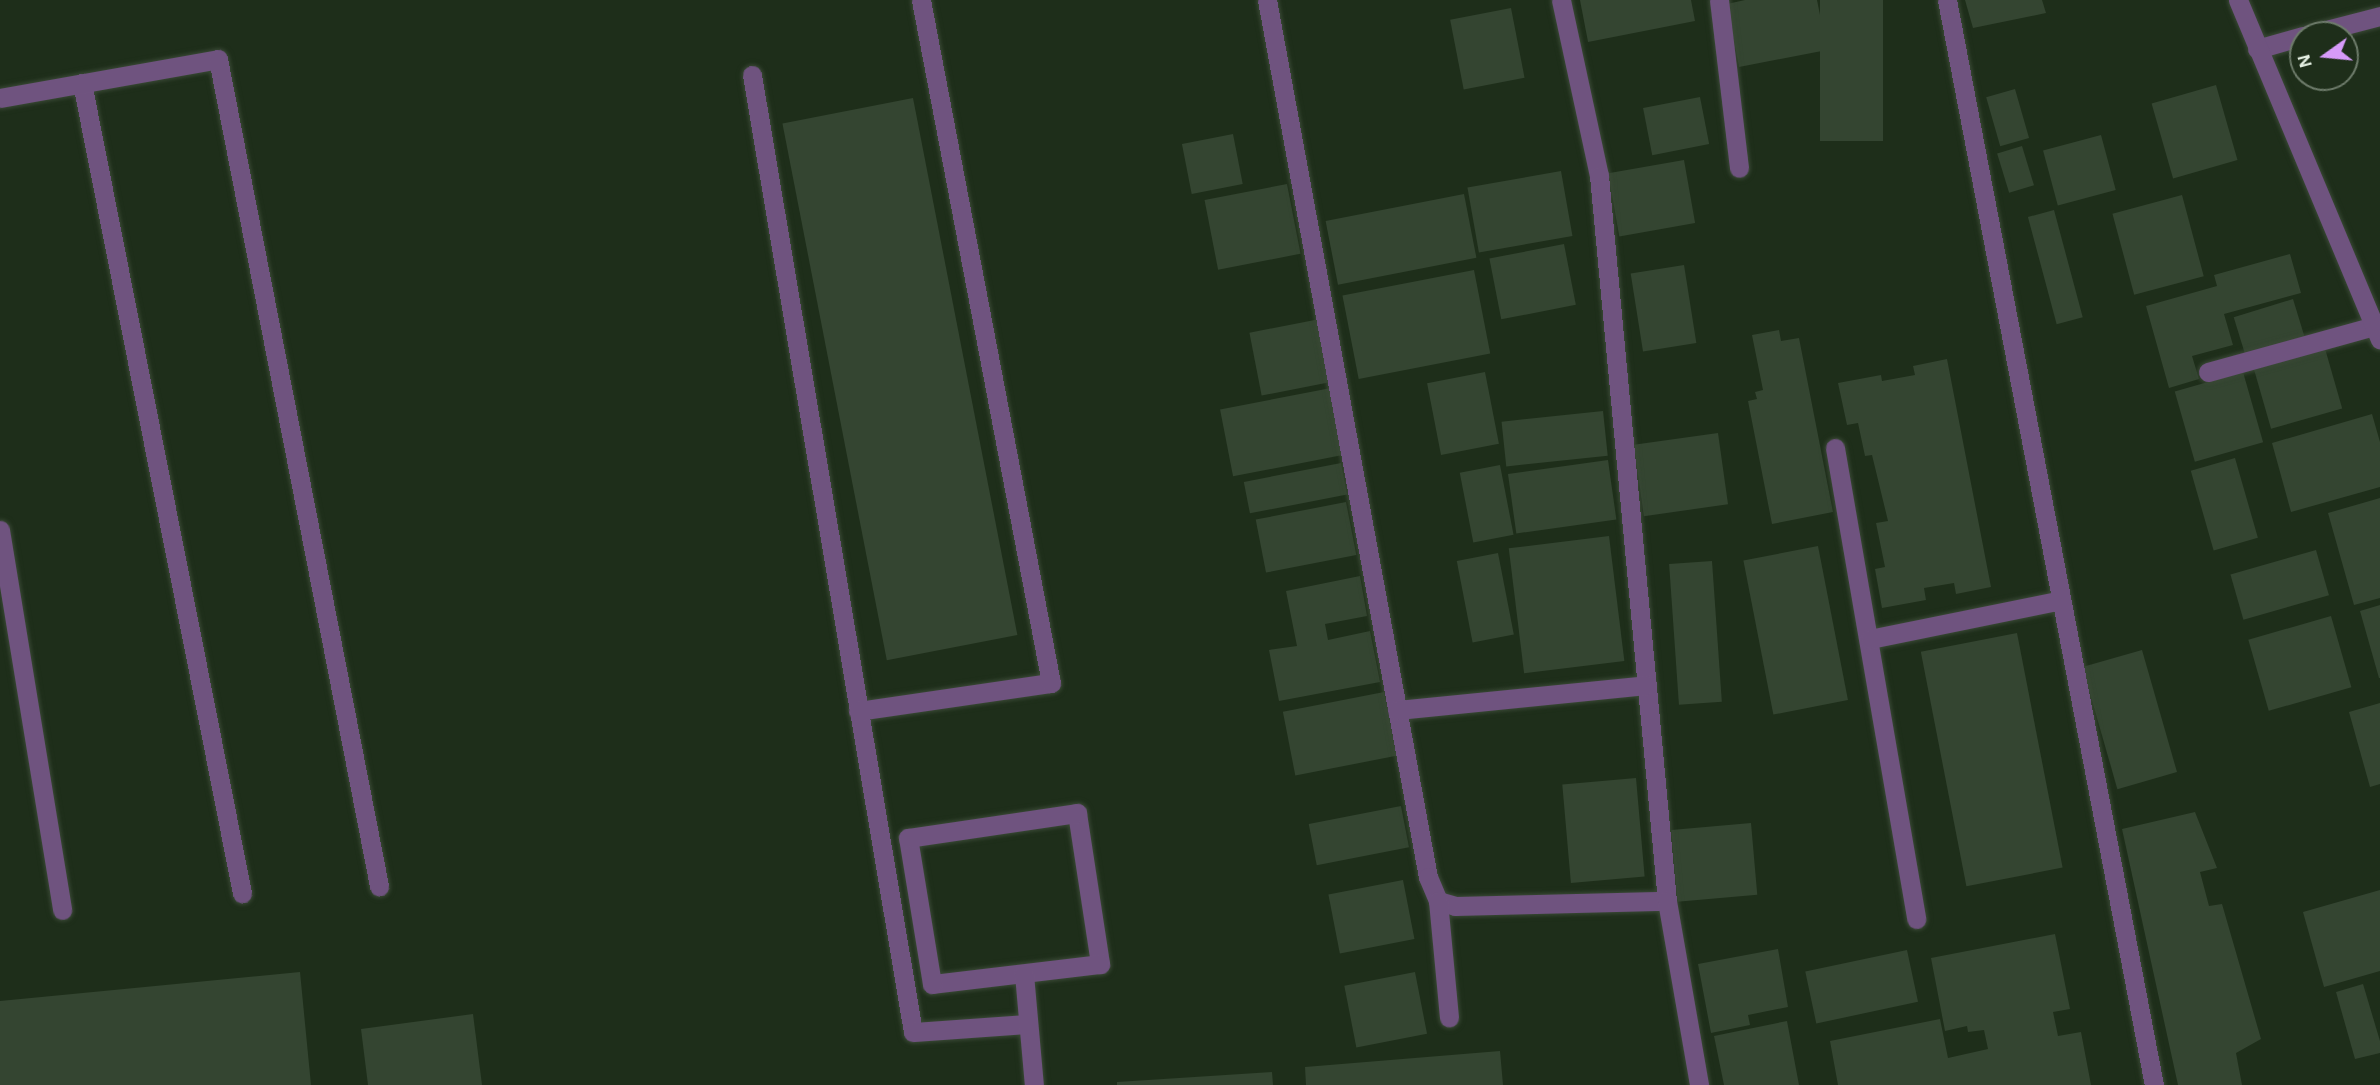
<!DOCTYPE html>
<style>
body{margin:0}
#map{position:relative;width:2380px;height:1085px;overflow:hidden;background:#1e2e1a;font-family:"Alegreya Sans",sans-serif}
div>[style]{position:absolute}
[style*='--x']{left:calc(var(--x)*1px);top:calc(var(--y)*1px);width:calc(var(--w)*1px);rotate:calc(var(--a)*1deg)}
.building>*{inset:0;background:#344531;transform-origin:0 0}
.roads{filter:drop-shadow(0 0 2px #3a4936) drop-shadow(0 0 2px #3a4936)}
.service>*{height:19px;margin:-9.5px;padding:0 9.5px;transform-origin:9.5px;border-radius:9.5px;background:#6f537f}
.minor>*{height:19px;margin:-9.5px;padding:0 9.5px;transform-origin:9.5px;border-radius:9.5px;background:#6f537f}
.tertiary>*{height:19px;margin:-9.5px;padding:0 9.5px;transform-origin:9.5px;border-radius:9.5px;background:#6f537f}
span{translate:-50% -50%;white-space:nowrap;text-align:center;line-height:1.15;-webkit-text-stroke:5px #1e2e1a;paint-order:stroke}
.north{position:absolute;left:2289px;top:21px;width:70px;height:70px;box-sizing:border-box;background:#1e2e1a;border:2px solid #6d7b6a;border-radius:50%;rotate:255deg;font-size:19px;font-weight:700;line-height:28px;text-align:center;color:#e3eee1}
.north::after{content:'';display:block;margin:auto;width:24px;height:32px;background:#d69bf9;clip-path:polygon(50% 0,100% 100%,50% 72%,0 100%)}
</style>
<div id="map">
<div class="building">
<i style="clip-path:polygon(1580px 0,1691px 0,1695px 21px,1588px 42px)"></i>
<i style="clip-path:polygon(1745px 0,1817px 0,1827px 50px,1739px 67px,1727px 4px)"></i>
<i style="left:1820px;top:0;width:63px;height:141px"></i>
<i style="clip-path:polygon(1965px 0,2042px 0,2046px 13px,1973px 28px)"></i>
<i style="left:1511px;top:8px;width:71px;height:62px;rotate:79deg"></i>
<i style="left:2216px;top:85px;width:78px;height:67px;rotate:74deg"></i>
<i style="left:2015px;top:89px;width:51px;height:30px;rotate:74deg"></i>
<i style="left:1700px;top:97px;width:48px;height:58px;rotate:79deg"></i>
<i style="left:913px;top:98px;width:547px;height:133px;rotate:79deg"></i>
<i style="left:1233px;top:134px;width:51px;height:52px;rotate:79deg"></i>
<i style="left:2101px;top:135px;width:57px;height:60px;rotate:75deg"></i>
<i style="left:2022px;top:146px;width:41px;height:26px;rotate:73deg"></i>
<i style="left:1684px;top:160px;width:64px;height:77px;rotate:80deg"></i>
<i style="left:1561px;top:171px;width:66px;height:95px;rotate:80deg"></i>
<i style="left:1287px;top:184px;width:71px;height:84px;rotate:79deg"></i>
<i style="left:1464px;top:194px;width:65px;height:141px;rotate:79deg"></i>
<i style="left:2182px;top:195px;width:84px;height:72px;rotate:75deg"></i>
<i style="left:2054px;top:210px;width:111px;height:27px;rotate:75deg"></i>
<i style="left:1564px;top:244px;width:62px;height:76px;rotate:79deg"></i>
<i style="clip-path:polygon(2290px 254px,2301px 293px,2224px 314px,2233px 345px,2192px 356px,2199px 379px,2169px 388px,2146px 306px,2217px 286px,2214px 275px)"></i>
<i style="left:1684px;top:265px;width:79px;height:54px;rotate:81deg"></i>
<i style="left:1474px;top:270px;width:85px;height:134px;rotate:79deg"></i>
<i style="left:2293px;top:299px;width:41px;height:62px;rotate:73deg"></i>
<i style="left:1325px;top:318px;width:64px;height:77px;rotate:79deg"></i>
<i style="clip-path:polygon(1779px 330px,1781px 341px,1799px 338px,1833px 512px,1772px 524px,1748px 401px,1757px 399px,1755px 392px,1763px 390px,1752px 335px)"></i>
<i style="left:2324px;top:345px;width:66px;height:74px;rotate:74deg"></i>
<i style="clip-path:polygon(1947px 359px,1991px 587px,1956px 594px,1954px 583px,1924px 588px,1926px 600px,1882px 608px,1875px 569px,1885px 567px,1876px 523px,1888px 521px,1872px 455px,1865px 456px,1858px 423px,1847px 425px,1838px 383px,1881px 375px,1882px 381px,1915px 375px,1913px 366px)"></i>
<i style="left:1485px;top:372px;width:73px;height:59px;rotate:79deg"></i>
<i style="left:2243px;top:372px;width:73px;height:71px;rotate:74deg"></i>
<i style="left:1331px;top:388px;width:68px;height:113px;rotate:79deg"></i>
<i style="left:1603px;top:411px;width:45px;height:102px;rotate:84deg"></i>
<i style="clip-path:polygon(2372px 414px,2380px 442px,2380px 487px,2291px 512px,2272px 443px)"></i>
<i style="left:1718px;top:433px;width:72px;height:85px;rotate:82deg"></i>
<i style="left:2235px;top:458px;width:83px;height:46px;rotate:74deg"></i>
<i style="left:1608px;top:460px;width:60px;height:101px;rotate:82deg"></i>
<i style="left:1341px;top:463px;width:32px;height:99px;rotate:79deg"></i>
<i style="left:1500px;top:465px;width:71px;height:41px;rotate:79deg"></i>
<i style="clip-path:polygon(2380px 498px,2380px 598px,2354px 605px,2328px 513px)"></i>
<i style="left:1346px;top:502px;width:54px;height:92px;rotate:79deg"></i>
<i style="left:1609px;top:536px;width:126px;height:101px;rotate:83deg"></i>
<i style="left:1818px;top:546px;width:157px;height:76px;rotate:79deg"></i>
<i style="left:2316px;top:550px;width:47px;height:89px;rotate:74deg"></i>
<i style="left:1498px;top:553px;width:83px;height:42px;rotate:79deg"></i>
<i style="left:1712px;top:561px;width:141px;height:43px;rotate:86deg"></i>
<i style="clip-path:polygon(1360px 576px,1367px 616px,1325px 624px,1328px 640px,1370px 631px,1380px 682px,1279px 701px,1269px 650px,1297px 646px,1286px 591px)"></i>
<i style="clip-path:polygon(2380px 605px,2380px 678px,2379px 678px,2360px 611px)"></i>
<i style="left:2331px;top:616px;width:74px;height:86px;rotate:74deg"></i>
<i style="left:2017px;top:633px;width:239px;height:98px;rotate:79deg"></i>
<i style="left:2142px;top:650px;width:127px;height:62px;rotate:74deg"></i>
<i style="left:1384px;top:692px;width:65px;height:103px;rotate:79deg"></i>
<i style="clip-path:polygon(2380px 703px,2380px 784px,2370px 787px,2349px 712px)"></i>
<i style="left:1636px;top:778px;width:99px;height:74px;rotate:85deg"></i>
<i style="left:1401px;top:806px;width:42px;height:94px;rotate:79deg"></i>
<i style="clip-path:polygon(2195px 812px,2217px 868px,2200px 872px,2209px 906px,2222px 904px,2261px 1039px,2236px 1053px,2242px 1085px,2178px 1085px,2122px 829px)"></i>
<i style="left:1751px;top:823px;width:72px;height:80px;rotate:85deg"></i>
<i style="left:1403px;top:880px;width:60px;height:76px;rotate:79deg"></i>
<i style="clip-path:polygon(2380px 890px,2380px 971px,2324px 987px,2303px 912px)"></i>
<i style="clip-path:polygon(2055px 934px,2070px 1009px,2053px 1012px,2058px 1036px,2081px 1032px,2091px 1085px,1838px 1085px,1830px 1041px,1940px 1019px,1948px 1058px,1988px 1049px,1984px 1030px,1968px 1032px,1967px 1026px,1945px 1031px,1931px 958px)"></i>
<i style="clip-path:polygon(1778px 949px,1788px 1007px,1748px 1015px,1750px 1025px,1711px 1033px,1698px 964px)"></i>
<i style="left:1907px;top:950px;width:53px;height:104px;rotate:78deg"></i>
<i style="clip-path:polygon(300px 972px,311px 1085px,0 1085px,0 1001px)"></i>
<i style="left:1415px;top:972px;width:63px;height:72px;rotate:79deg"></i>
<i style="clip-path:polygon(2363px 984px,2380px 1041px,2380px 1053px,2355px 1059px,2336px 992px)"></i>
<i style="clip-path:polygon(473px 1014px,482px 1085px,368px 1085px,361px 1029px)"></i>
<i style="clip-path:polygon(1787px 1021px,1799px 1085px,1724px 1085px,1714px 1036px)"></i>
<i style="clip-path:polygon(1500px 1051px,1503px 1085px,1306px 1085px,1305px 1067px)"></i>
<i style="clip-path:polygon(1272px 1072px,1273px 1085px,1117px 1085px,1117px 1082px)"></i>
</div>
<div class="roads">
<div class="service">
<i style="--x:2307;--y:35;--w:75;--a:-14.6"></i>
<i style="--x:2257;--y:49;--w:48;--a:-15.8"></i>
<i style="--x:752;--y:75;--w:970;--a:80.45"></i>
<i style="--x:913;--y:1032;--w:115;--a:-4"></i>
<i style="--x:82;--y:83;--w:826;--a:78.83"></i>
<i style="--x:0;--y:98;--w:221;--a:-10.1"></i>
<i style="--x:218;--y:59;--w:843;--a:78.98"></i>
<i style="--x:1835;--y:448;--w:478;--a:80.2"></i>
<i style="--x:0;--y:530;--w:385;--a:80.7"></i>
<i style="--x:1870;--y:639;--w:195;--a:-11.5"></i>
<i style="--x:858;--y:711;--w:195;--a:-8.3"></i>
<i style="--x:1051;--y:683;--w:695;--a:-100.78"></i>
<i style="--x:1077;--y:813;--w:153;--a:81.3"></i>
<i style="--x:1100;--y:964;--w:169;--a:173.2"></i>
<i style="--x:932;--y:984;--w:148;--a:-99.3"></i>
<i style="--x:908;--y:838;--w:171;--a:-8.4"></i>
<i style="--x:1024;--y:974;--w:111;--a:84.9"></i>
</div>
<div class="minor">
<i style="--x:1267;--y:0;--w:892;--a:79.6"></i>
<i style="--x:1428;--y:877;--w:26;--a:67"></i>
<i style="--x:1438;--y:901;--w:18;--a:16"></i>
<i style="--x:1455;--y:906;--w:212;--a:-1.4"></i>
<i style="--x:1561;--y:0;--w:180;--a:77.8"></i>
<i style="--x:1599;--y:176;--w:728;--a:84.64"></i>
<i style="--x:1667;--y:901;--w:187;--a:80.1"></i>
<i style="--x:1719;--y:0;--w:169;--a:83.2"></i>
<i style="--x:1947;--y:0;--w:1105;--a:79.2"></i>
<i style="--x:2208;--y:372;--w:172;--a:-15.5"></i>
<i style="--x:1397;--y:710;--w:251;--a:-5.7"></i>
<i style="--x:1438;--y:901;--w:117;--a:84.6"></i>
</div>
<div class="tertiary">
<i style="--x:2238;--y:0;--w:368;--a:67.3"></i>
</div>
</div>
<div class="north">N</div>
</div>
